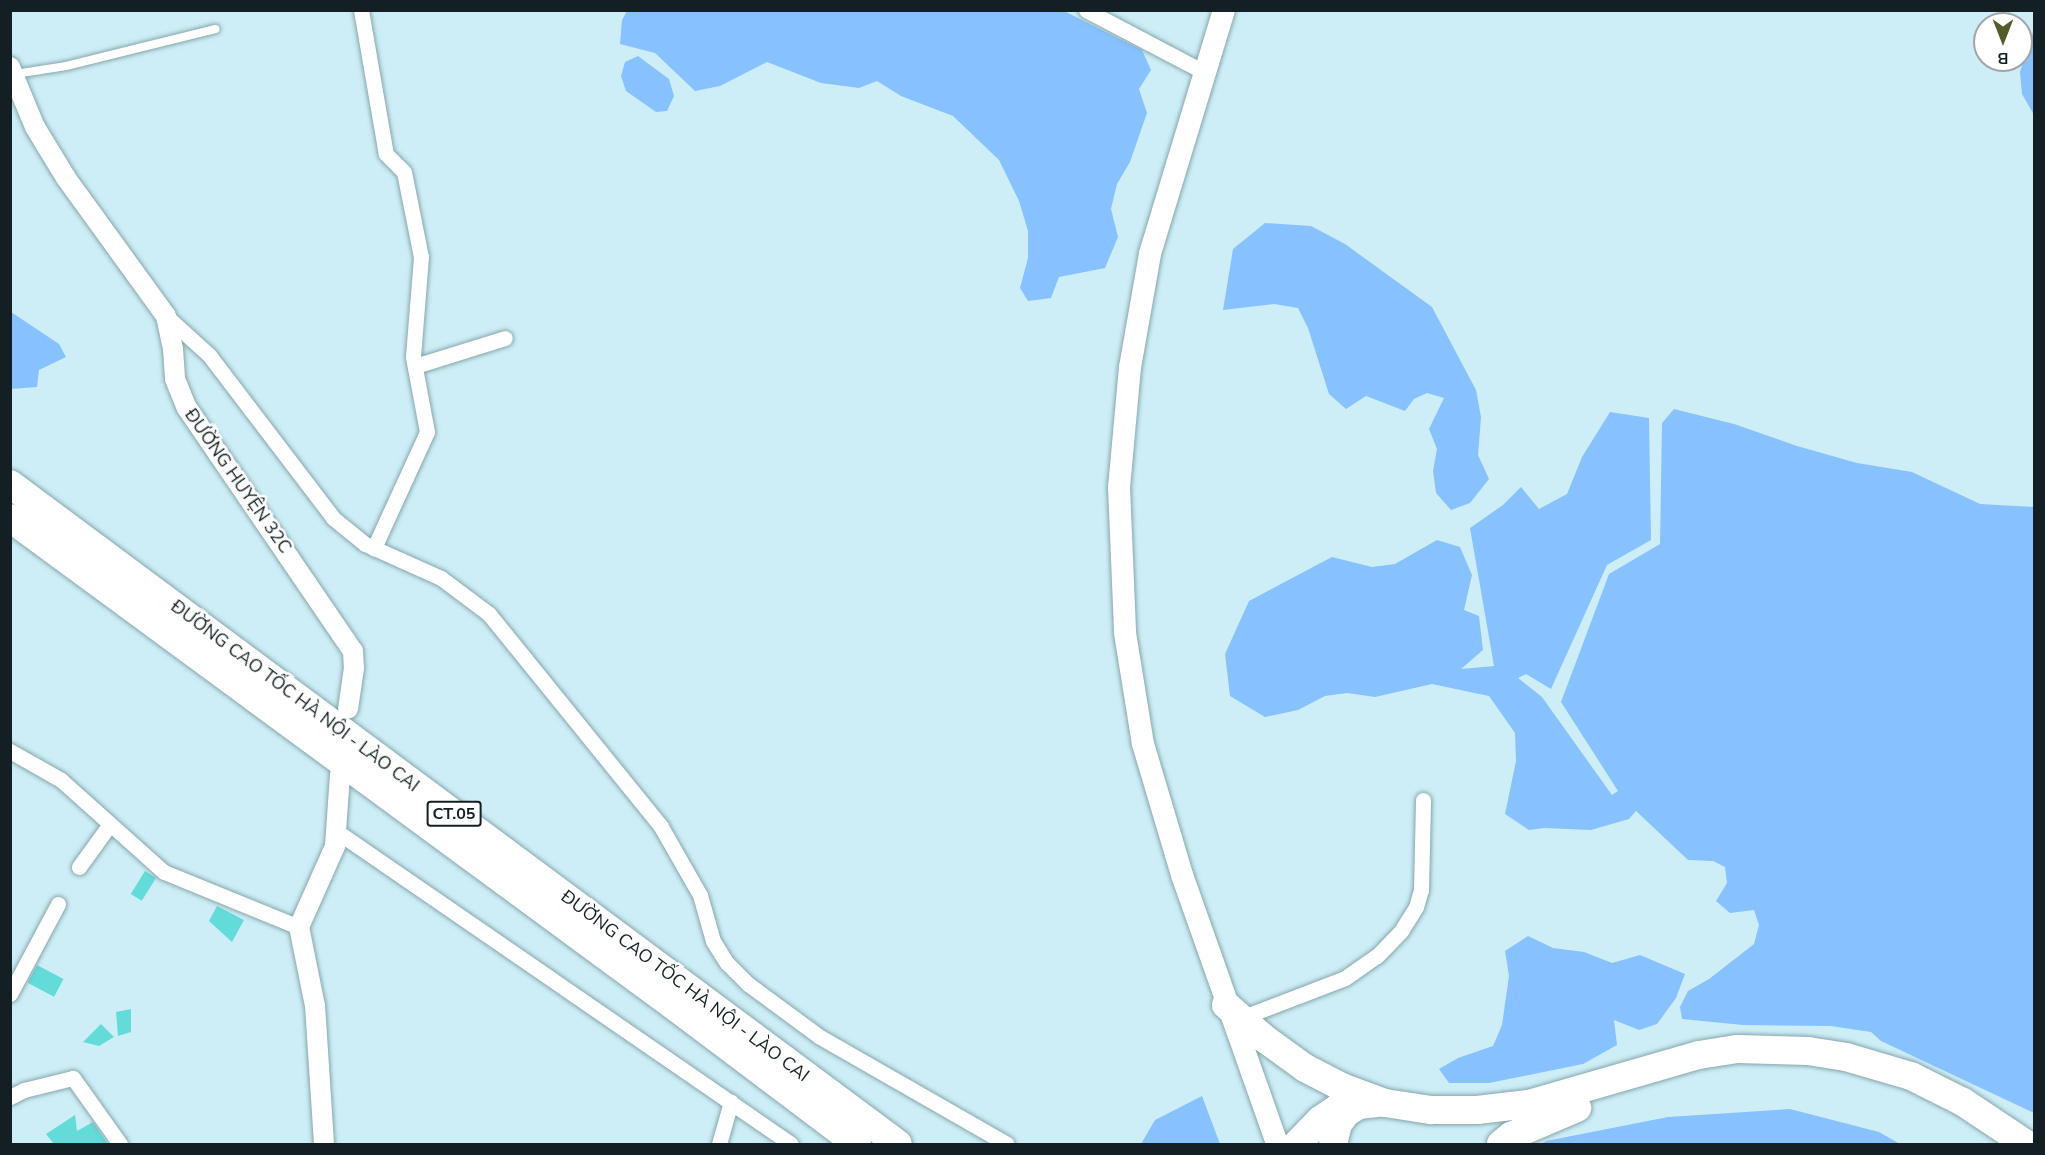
<!DOCTYPE html>
<meta charset="utf-8">
<style>
body{margin:0}
#map{position:relative;width:2045px;height:1155px;overflow:hidden;background:#cdeef6;font-family:"Nunito Sans",sans-serif}
div>[style]{position:absolute}
[style*='--x']{left:calc(var(--x)*1px);top:calc(var(--y)*1px);width:calc(var(--w)*1px);rotate:calc(var(--a)*1deg)}
.water>*{inset:0;background:#87c1ff}
.building>*{inset:0;background:#62dbd9;transform-origin:0 0}
.roads{filter:drop-shadow(0 0 2px #87a6ad) drop-shadow(0 0 2px #87a6ad)}
.service>*{height:8px;margin:-4px;padding:0 4px;transform-origin:4px;border-radius:4px;background:#fff}
.minor>*{height:15px;margin:-7.5px;padding:0 7.5px;transform-origin:7.5px;border-radius:7.5px;background:#fff}
.tertiary>*{height:20px;margin:-10px;padding:0 10px;transform-origin:10px;border-radius:10px;background:#fff}
.secondary>*{height:22px;margin:-11px;padding:0 11px;transform-origin:11px;border-radius:11px;background:#fff}
.motorway>*{height:28px;margin:-14px;padding:0 14px;transform-origin:14px;border-radius:14px;background:#fff}
span{translate:-50% -50%;white-space:nowrap;text-align:center;line-height:1.15;-webkit-text-stroke:5px #fff;paint-order:stroke}
.shield-label span{padding:2px 4px;background:#fff;border:2px solid;border-radius:4px;-webkit-text-stroke-width:0}
.shield-label{font-size:16px;color:#131f22;font-weight:700}
.street-label{font-size:18px;color:#131f22}
.frame{position:absolute;inset:0;border:12px solid #131f22;pointer-events:none}
.north{position:absolute;left:1973px;top:12px;width:60px;height:60px;box-sizing:border-box;background:#fff;border:2px solid #a1a5a7;border-radius:50%;rotate:180deg;font-size:16px;font-weight:700;line-height:24px;text-align:center;color:#131f22}
.north::after{content:'';display:block;margin:auto;width:21px;height:27px;background:#535b2a;clip-path:polygon(50% 0,100% 100%,50% 72%,0 100%)}
</style>
<div id="map">
<div class="water">
<i style="clip-path:polygon(627px 11px,1064px 11px,1142px 50px,1151px 70px,1139px 89px,1147px 113px,1130px 162px,1117px 184px,1111px 209px,1118px 237px,1105px 268px,1059px 277px,1051px 298px,1028px 301px,1020px 288px,1028px 258px,1028px 231px,1019px 201px,999px 160px,953px 116px,901px 96px,877px 81px,859px 88px,821px 83px,767px 62px,720px 86px,695px 91px,655px 53px,620px 44px,622px 20px)"></i>
<i style="clip-path:polygon(2034px 29px,2034px 115px,2022px 94px,2020px 72px)"></i>
<i style="clip-path:polygon(638px 56px,669px 79px,674px 96px,667px 111px,656px 112px,626px 91px,621px 76px,625px 62px)"></i>
<i style="clip-path:polygon(1265px 223px,1311px 226px,1345px 244px,1432px 307px,1476px 390px,1481px 417px,1478px 455px,1489px 479px,1470px 503px,1451px 510px,1436px 493px,1433px 471px,1437px 449px,1429px 429px,1444px 398px,1427px 393px,1414px 399px,1405px 411px,1366px 396px,1346px 409px,1329px 394px,1308px 328px,1298px 308px,1274px 304px,1223px 310px,1233px 249px)"></i>
<i style="clip-path:polygon(11px 312px,59px 344px,66px 357px,39px 370px,37px 387px,11px 389px)"></i>
<i style="clip-path:polygon(1674px 409px,1734px 424px,1797px 446px,1857px 463px,1912px 472px,1980px 504px,2034px 507px,2034px 1113px,1881px 1041px,1871px 1032px,1831px 1026px,1743px 1025px,1682px 1019px,1680px 1007px,1688px 991px,1709px 979px,1754px 944px,1759px 925px,1754px 910px,1730px 913px,1716px 901px,1727px 883px,1725px 867px,1713px 861px,1688px 860px,1636px 811px,1629px 819px,1591px 830px,1544px 828px,1529px 830px,1505px 814px,1516px 761px,1515px 733px,1489px 696px,1432px 684px,1375px 697px,1347px 693px,1325px 696px,1298px 710px,1265px 717px,1230px 696px,1225px 654px,1249px 601px,1332px 557px,1372px 567px,1395px 564px,1437px 540px,1460px 547px,1472px 575px,1464px 610px,1479px 616px,1483px 650px,1461px 669px,1494px 666px,1470px 528px,1503px 505px,1521px 487px,1539px 509px,1567px 494px,1582px 457px,1610px 412px,1649px 418px,1651px 540px,1607px 565px,1551px 689px,1526px 674px,1518px 678px,1542px 697px,1612px 795px,1618px 791px,1561px 702px,1609px 574px,1660px 544px,1662px 423px)"></i>
<i style="clip-path:polygon(1528px 936px,1553px 948px,1584px 952px,1612px 963px,1640px 955px,1685px 974px,1676px 998px,1657px 1024px,1639px 1030px,1614px 1020px,1617px 1045px,1583px 1064px,1489px 1083px,1449px 1083px,1439px 1069px,1458px 1058px,1493px 1046px,1502px 1025px,1509px 976px,1505px 951px)"></i>
<i style="clip-path:polygon(1202px 1096px,1220px 1144px,1141px 1144px,1155px 1120px)"></i>
<i style="clip-path:polygon(1790px 1109px,1879px 1132px,1900px 1144px,1542px 1144px,1546px 1141px,1668px 1117px)"></i>
</div>
<div class="building">
<i style="left:145px;top:871px;width:13px;height:27px;rotate:32deg"></i>
<i style="clip-path:polygon(217px 906px,244px 920px,232px 942px,209px 921px)"></i>
<i style="left:37px;top:965px;width:30px;height:20px;rotate:28deg"></i>
<i style="clip-path:polygon(131px 1009px,131px 1032px,118px 1036px,116px 1012px)"></i>
<i style="clip-path:polygon(101px 1024px,114px 1037px,99px 1046px,83px 1042px)"></i>
<i style="clip-path:polygon(75px 1115px,77px 1131px,93px 1122px,108px 1144px,54px 1144px,46px 1134px)"></i>
</div>
<div class="roads">
<div class="service">
<i style="--x:15;--y:74;--w:52;--a:-8.9"></i>
<i style="--x:66;--y:66;--w:154;--a:-13.9"></i>
</div>
<div class="minor">
<i style="--x:361;--y:10;--w:146;--a:80.2"></i>
<i style="--x:386;--y:154;--w:25;--a:45"></i>
<i style="--x:404;--y:172;--w:87;--a:78.7"></i>
<i style="--x:421;--y:257;--w:100;--a:94.6"></i>
<i style="--x:413;--y:357;--w:76;--a:79.4"></i>
<i style="--x:427;--y:432;--w:128;--a:114.6"></i>
<i style="--x:1086;--y:10;--w:133;--a:27.7"></i>
<i style="--x:166;--y:316;--w:58;--a:42.2"></i>
<i style="--x:209;--y:355;--w:205;--a:52.7"></i>
<i style="--x:333;--y:518;--w:41;--a:39.1"></i>
<i style="--x:365;--y:544;--w:83;--a:24.1"></i>
<i style="--x:441;--y:578;--w:60;--a:36.9"></i>
<i style="--x:489;--y:614;--w:272;--a:51"></i>
<i style="--x:660;--y:825;--w:81;--a:60.3"></i>
<i style="--x:700;--y:895;--w:48;--a:74.2"></i>
<i style="--x:713;--y:941;--w:26;--a:58"></i>
<i style="--x:727;--y:963;--w:30;--a:45"></i>
<i style="--x:748;--y:984;--w:89;--a:36.4"></i>
<i style="--x:820;--y:1037;--w:215;--a:29.8"></i>
<i style="--x:415;--y:366;--w:94;--a:-17.3"></i>
<i style="--x:10;--y:751;--w:59;--a:29.6"></i>
<i style="--x:61;--y:780;--w:138;--a:41.8"></i>
<i style="--x:164;--y:872;--w:146;--a:22.2"></i>
<i style="--x:336;--y:831;--w:552;--a:34.52"></i>
<i style="--x:79;--y:867;--w:53;--a:-54.2"></i>
<i style="--x:10;--y:994;--w:102;--a:-61.9"></i>
<i style="--x:1241;--y:1018;--w:111;--a:-21"></i>
<i style="--x:1345;--y:978;--w:39;--a:-35"></i>
<i style="--x:1377;--y:956;--w:35;--a:-46"></i>
<i style="--x:1401;--y:931;--w:28;--a:-58"></i>
<i style="--x:1416;--y:907;--w:18;--a:-74"></i>
<i style="--x:1421;--y:890;--w:90;--a:-88.7"></i>
<i style="--x:10;--y:1097;--w:16;--a:-27"></i>
<i style="--x:24;--y:1090;--w:50;--a:-13.8"></i>
<i style="--x:73;--y:1078;--w:81;--a:54.5"></i>
<i style="--x:719;--y:1144;--w:44;--a:-74.1"></i>
</div>
<div class="tertiary">
<i style="--x:10;--y:67;--w:65;--a:67.4"></i>
<i style="--x:35;--y:127;--w:60;--a:58.7"></i>
<i style="--x:66;--y:178;--w:170;--a:54.1"></i>
<i style="--x:166;--y:316;--w:34;--a:78"></i>
<i style="--x:173;--y:349;--w:30;--a:86"></i>
<i style="--x:175;--y:379;--w:31;--a:68"></i>
<i style="--x:187;--y:408;--w:294;--a:55.7"></i>
<i style="--x:353;--y:651;--w:17;--a:87"></i>
<i style="--x:354;--y:668;--w:41;--a:98.3"></i>
<i style="--x:324;--y:1144;--w:138;--a:-93.7"></i>
<i style="--x:315;--y:1006;--w:81;--a:-101.4"></i>
<i style="--x:299;--y:927;--w:89;--a:-66"></i>
<i style="--x:335;--y:846;--w:72;--a:-86"></i>
</div>
<div class="secondary">
<i style="--x:1224;--y:10;--w:255;--a:106.9"></i>
<i style="--x:1150;--y:254;--w:115;--a:100"></i>
<i style="--x:1130;--y:367;--w:121;--a:95.2"></i>
<i style="--x:1119;--y:487;--w:146;--a:87.6"></i>
<i style="--x:1125;--y:633;--w:112;--a:80.8"></i>
<i style="--x:1143;--y:744;--w:137;--a:73.4"></i>
<i style="--x:1182;--y:875;--w:285;--a:70.5"></i>
</div>
<div class="motorway">
<i style="--x:10;--y:484;--w:1106;--a:36.62"></i>
<i style="--x:10;--y:518;--w:839;--a:36.32"></i>
<i style="--x:686;--y:1015;--w:214;--a:37"></i>
<i style="--x:1226;--y:1005;--w:52;--a:41.1"></i>
<i style="--x:1265;--y:1039;--w:49;--a:35.9"></i>
<i style="--x:1305;--y:1068;--w:42;--a:27.2"></i>
<i style="--x:1342;--y:1087;--w:46;--a:20.4"></i>
<i style="--x:1385;--y:1103;--w:47;--a:8.7"></i>
<i style="--x:1431;--y:1110;--w:46;--a:0"></i>
<i style="--x:1477;--y:1110;--w:52;--a:-6.6"></i>
<i style="--x:1529;--y:1104;--w:177;--a:-16.1"></i>
<i style="--x:1699;--y:1055;--w:39;--a:-9"></i>
<i style="--x:1738;--y:1049;--w:70;--a:1.6"></i>
<i style="--x:1808;--y:1051;--w:38;--a:9"></i>
<i style="--x:1846;--y:1057;--w:68;--a:16.3"></i>
<i style="--x:1911;--y:1076;--w:58;--a:26.6"></i>
<i style="--x:1963;--y:1102;--w:76;--a:33.7"></i>
<i style="--x:1297;--y:1144;--w:33;--a:-46"></i>
<i style="--x:1320;--y:1120;--w:23;--a:-34"></i>
<i style="--x:1339;--y:1107;--w:38;--a:-6"></i>
<i style="--x:1333;--y:1144;--w:21;--a:-76"></i>
<i style="--x:1338;--y:1124;--w:14;--a:-54"></i>
<i style="--x:1346;--y:1113;--w:13;--a:-32"></i>
<i style="--x:1501;--y:1144;--w:13;--a:-39"></i>
<i style="--x:1511;--y:1136;--w:72;--a:-23"></i>
</div>
</div>
<div class="shield-label">
<span style="left:454px;top:814px">CT.05</span>
</div>
<div class="street-label">
<span style="left:238px;top:481px;rotate:55deg">ĐƯỜNG HUYỆN 32C</span>
<span style="left:295px;top:696px;rotate:37deg">ĐƯỜNG CAO TỐC HÀ NỘI - LÀO CAI</span>
<span style="left:685px;top:986px;rotate:37deg">ĐƯỜNG CAO TỐC HÀ NỘI - LÀO CAI</span>
</div>
<div class="frame"></div>
<div class="north">B</div>
</div>
